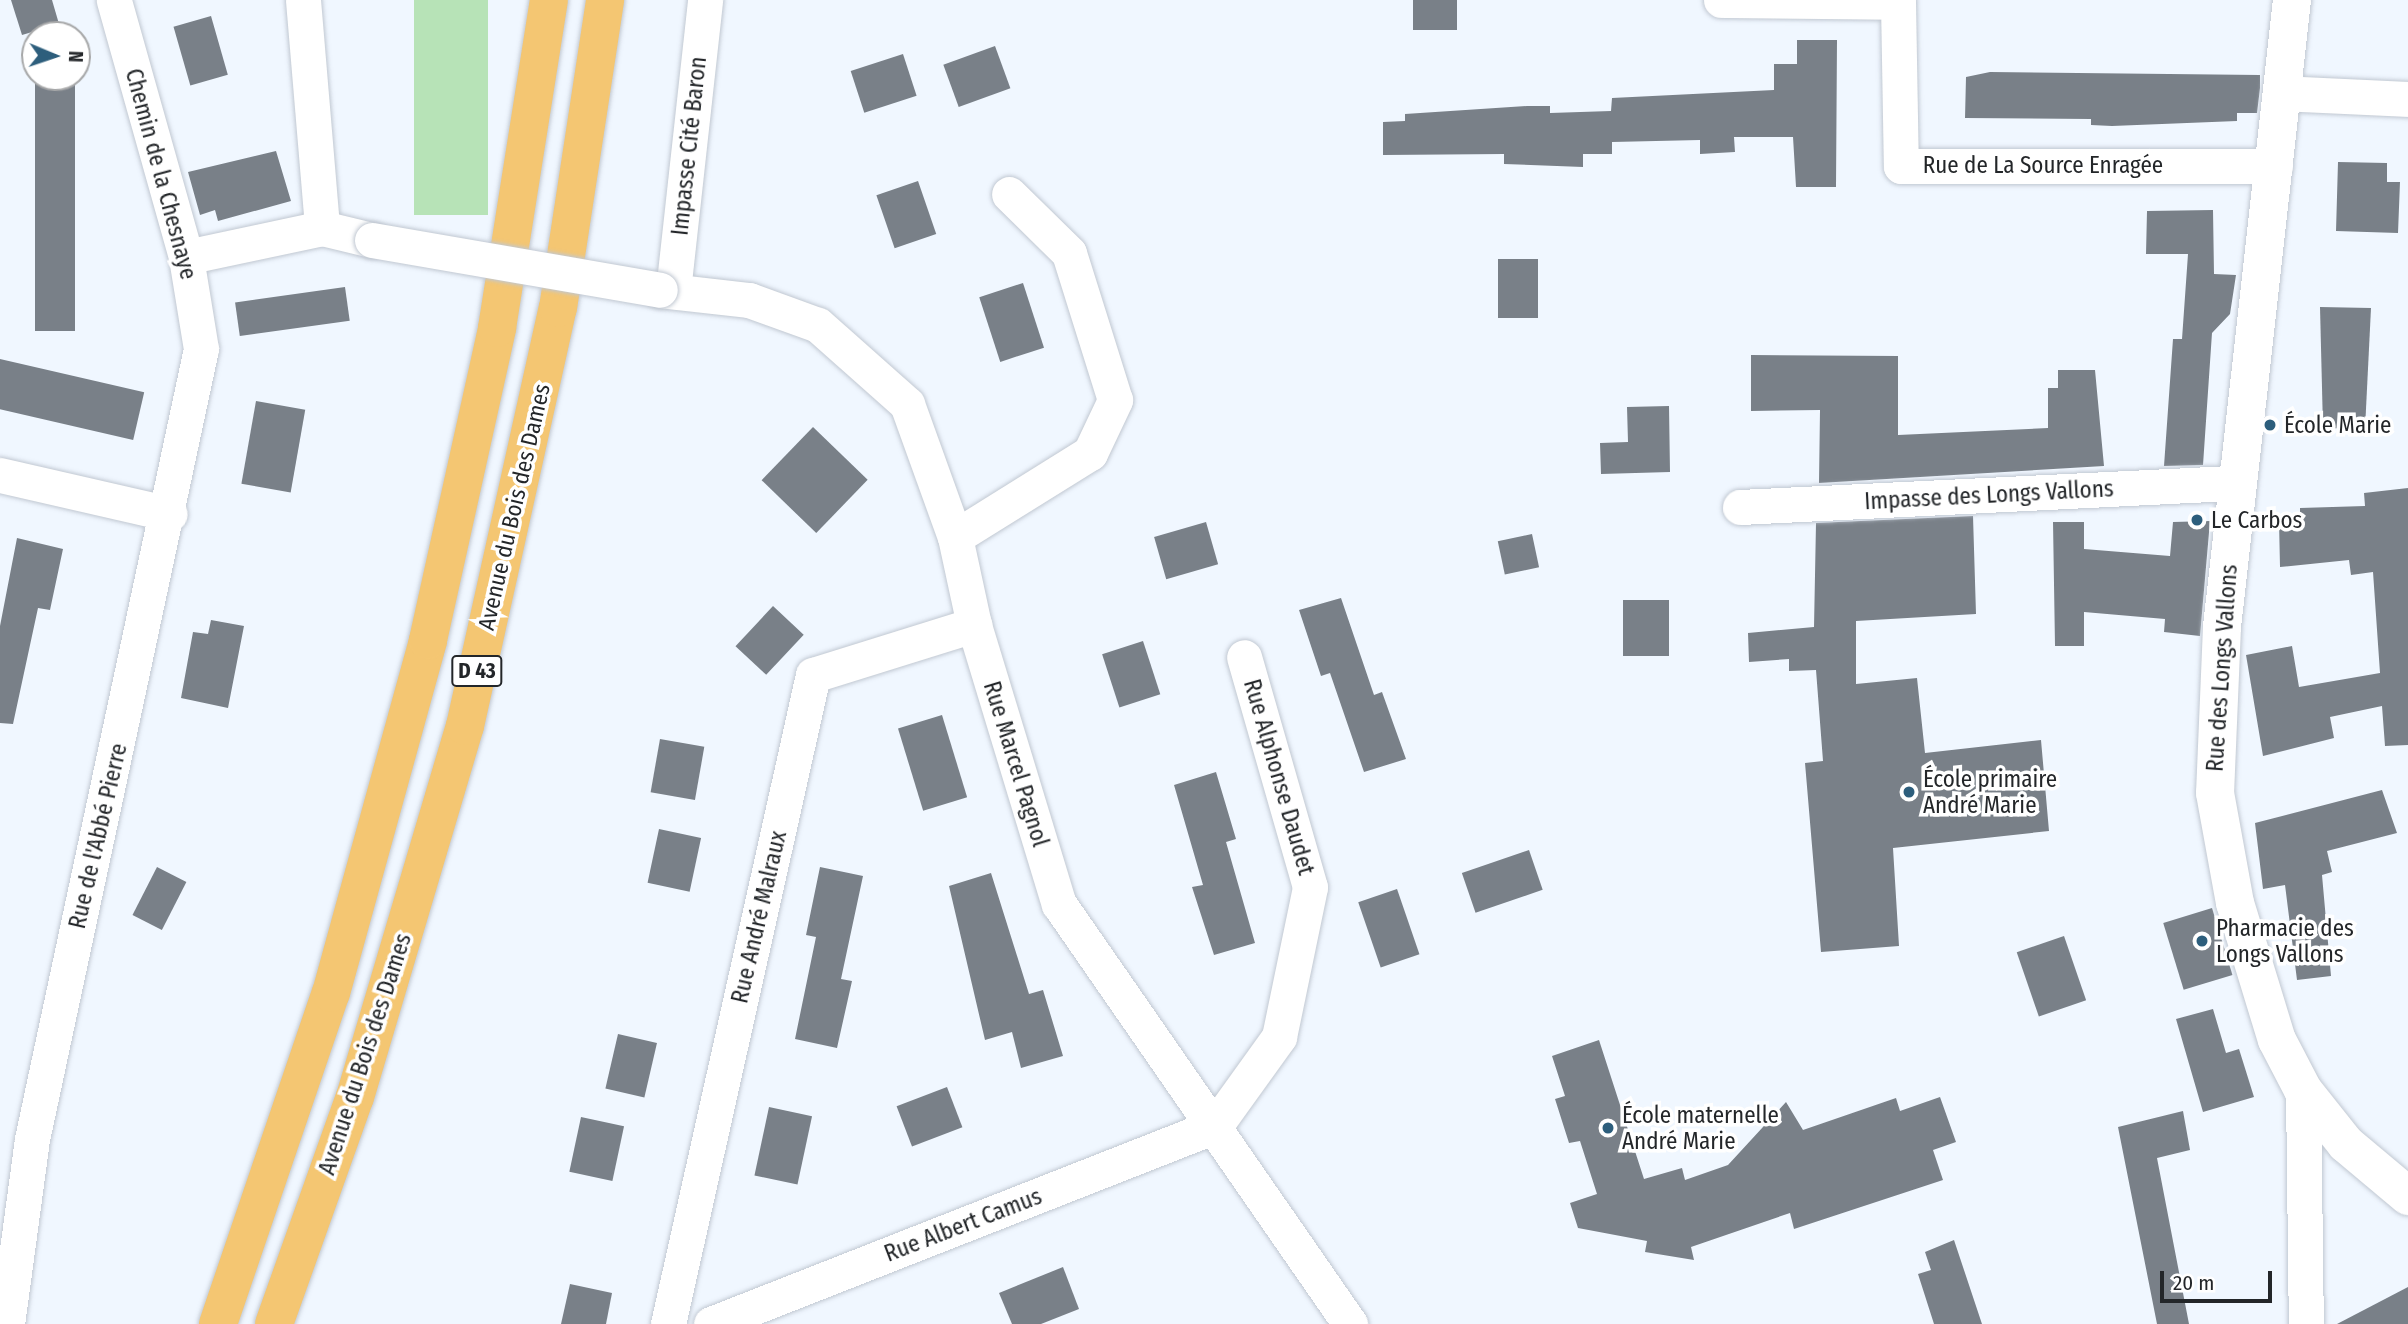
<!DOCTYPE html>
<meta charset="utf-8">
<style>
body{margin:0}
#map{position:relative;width:2408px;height:1324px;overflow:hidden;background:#f0f7ff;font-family:"Fira Sans Condensed",sans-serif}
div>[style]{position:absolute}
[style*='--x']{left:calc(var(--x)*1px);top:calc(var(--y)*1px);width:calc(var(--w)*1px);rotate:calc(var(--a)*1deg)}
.green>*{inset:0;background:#b7e3b7;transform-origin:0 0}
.building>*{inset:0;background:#798088;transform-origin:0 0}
.roads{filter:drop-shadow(0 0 2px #c1c8d2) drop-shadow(0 0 2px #c1c8d2)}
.minor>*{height:35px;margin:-17.5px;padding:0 17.5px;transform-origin:17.5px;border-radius:17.5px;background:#fff}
.tertiary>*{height:38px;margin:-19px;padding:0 19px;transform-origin:19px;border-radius:19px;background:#fff}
.trunk>*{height:38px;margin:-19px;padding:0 19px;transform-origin:19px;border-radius:19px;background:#f4c672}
.bridges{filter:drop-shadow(0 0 2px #c1c8d2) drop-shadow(0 0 2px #c1c8d2)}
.minor-bridge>*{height:35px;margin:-17.5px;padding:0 17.5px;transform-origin:17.5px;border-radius:17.5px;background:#fff}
.dots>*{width:19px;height:19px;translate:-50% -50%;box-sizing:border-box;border:4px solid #fff;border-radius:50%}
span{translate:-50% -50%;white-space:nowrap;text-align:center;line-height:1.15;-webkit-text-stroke:7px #fff;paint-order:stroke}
.shield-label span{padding:2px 5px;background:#fff;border:2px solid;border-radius:5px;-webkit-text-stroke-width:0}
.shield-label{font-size:21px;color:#232629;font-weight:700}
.street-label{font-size:23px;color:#232629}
.poi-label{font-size:23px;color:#232629}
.left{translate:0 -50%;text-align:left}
.north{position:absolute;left:21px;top:21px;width:70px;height:70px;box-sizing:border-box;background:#fff;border:2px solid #a7a8a9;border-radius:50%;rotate:92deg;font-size:19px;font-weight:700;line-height:28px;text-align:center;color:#232629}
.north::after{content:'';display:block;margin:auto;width:24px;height:32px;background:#2d5e7c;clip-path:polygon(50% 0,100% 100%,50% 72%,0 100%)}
.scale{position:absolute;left:2160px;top:1271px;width:112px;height:32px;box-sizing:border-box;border:4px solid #232629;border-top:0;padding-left:9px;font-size:21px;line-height:24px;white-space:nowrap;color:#232629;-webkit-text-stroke:5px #fff;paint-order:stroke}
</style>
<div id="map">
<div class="green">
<i style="left:414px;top:0;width:74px;height:215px"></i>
</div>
<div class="building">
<i style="clip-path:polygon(11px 0,52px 0,59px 24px,22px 35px)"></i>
<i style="left:1413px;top:0;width:44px;height:30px"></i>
<i style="left:211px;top:16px;width:61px;height:39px;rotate:74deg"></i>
<i style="clip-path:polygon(1797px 40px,1837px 40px,1836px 187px,1796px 187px,1793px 137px,1734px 137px,1735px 152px,1700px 154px,1700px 140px,1612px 142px,1612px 154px,1583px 154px,1583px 167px,1504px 164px,1504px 154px,1383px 155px,1383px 122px,1405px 121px,1405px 114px,1527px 106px,1550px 106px,1550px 113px,1611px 111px,1612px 98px,1774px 90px,1774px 64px,1797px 64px)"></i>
<i style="left:995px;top:46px;width:45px;height:55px;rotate:70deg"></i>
<i style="left:903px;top:54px;width:44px;height:55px;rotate:72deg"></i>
<i style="clip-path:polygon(1990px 72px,2260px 75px,2260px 88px,2257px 113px,2237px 113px,2237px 121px,2112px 126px,2091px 125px,2091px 119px,1965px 118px,1966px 77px)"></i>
<i style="left:35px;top:77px;width:40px;height:254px"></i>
<i style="clip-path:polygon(276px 151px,291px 201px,218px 221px,215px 210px,200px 215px,188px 172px)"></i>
<i style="clip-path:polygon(2338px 162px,2387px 163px,2387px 182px,2400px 182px,2398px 233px,2336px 231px)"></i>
<i style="left:918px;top:181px;width:56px;height:44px;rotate:71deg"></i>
<i style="clip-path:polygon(2213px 210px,2214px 274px,2236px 275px,2230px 314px,2212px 333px,2203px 465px,2164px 466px,2173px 339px,2182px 339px,2188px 254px,2146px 254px,2147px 211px)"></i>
<i style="left:1498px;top:259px;width:40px;height:59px"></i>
<i style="left:1023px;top:283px;width:68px;height:46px;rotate:72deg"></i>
<i style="left:345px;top:287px;width:34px;height:111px;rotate:82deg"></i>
<i style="clip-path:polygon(2320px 307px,2371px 308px,2365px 429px,2323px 428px)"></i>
<i style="clip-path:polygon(1751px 355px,1898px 356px,1898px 435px,2048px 428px,2048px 388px,2058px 388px,2058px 370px,2095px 370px,2104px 466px,1819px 483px,1820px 410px,1751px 411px)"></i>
<i style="left:0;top:359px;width:148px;height:49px;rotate:13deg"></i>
<i style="left:256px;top:401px;width:50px;height:84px;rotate:10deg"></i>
<i style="clip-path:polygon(1669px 406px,1670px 472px,1601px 474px,1600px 443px,1628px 442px,1627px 407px)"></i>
<i style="left:813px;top:427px;width:76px;height:74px;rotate:44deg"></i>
<i style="clip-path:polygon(2408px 488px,2408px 745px,2385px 746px,2382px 706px,2330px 717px,2334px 738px,2263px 756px,2246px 655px,2292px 646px,2299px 687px,2380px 673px,2373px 572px,2351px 575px,2349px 560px,2280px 567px,2279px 521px,2300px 521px,2300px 508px,2365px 506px,2364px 493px)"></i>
<i style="clip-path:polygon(1973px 516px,1976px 614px,1856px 621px,1856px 684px,1917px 678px,1925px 753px,2041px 740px,2049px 831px,1893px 848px,1899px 946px,1821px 952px,1805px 763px,1823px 761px,1816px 670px,1789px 671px,1789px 659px,1749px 662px,1748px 633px,1814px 627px,1816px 523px)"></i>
<i style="clip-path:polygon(2210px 521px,2200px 636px,2164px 632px,2165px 619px,2084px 612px,2084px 646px,2055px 646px,2053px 522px,2084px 522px,2084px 549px,2170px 556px,2173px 522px)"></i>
<i style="left:1206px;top:522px;width:44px;height:54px;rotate:74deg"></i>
<i style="left:1532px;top:534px;width:34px;height:35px;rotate:78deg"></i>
<i style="clip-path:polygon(17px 538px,63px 549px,50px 610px,38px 608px,13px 724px,0 723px,0 626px)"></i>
<i style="clip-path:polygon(1341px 598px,1374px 695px,1382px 692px,1406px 759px,1364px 772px,1330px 673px,1321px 676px,1299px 610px)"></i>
<i style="left:1623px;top:600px;width:46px;height:56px"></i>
<i style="left:773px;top:606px;width:42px;height:55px;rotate:43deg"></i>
<i style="clip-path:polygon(211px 620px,244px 626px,228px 708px,181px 698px,193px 632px,208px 634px)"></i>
<i style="left:1143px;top:641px;width:56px;height:43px;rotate:72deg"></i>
<i style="left:942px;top:715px;width:86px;height:46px;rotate:73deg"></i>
<i style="left:660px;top:739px;width:45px;height:54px;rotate:10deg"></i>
<i style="clip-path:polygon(1216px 772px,1236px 839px,1226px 842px,1255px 943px,1214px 955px,1192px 887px,1203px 885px,1174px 785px)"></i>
<i style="clip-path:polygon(2382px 790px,2397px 833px,2327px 851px,2332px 872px,2322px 875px,2331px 976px,2297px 980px,2285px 885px,2263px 889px,2255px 823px)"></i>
<i style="left:659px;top:829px;width:43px;height:55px;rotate:12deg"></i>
<i style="left:1529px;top:850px;width:42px;height:71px;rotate:71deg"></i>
<i style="left:157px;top:867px;width:33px;height:54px;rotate:27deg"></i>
<i style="clip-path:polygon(820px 867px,863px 876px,841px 979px,852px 981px,837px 1048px,795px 1039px,816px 937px,806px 935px)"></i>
<i style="clip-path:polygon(991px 873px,1029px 994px,1043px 990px,1063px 1056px,1021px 1068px,1012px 1032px,985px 1040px,949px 886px)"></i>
<i style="left:1397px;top:889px;width:69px;height:41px;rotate:71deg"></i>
<i style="left:2212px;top:908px;width:70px;height:51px;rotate:73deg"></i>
<i style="left:2064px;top:936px;width:68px;height:50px;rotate:71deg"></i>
<i style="clip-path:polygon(2213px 1009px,2226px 1053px,2239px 1049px,2254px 1097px,2203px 1112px,2176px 1019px)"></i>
<i style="left:618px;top:1034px;width:40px;height:56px;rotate:13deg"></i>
<i style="clip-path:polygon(1599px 1040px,1644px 1179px,1682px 1168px,1685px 1180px,1728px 1165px,1786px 1102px,1803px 1130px,1896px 1098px,1900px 1111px,1940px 1097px,1956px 1142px,1933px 1150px,1943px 1180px,1794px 1229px,1790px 1213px,1691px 1247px,1694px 1260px,1645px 1252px,1647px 1241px,1578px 1228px,1570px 1203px,1597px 1194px,1580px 1141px,1569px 1143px,1555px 1099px,1565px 1096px,1552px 1056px)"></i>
<i style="left:947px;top:1087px;width:43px;height:54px;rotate:69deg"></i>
<i style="left:769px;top:1107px;width:44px;height:70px;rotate:12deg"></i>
<i style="clip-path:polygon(2183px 1111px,2190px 1150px,2157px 1158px,2189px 1324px,2157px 1324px,2118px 1127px)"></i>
<i style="left:581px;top:1117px;width:44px;height:56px;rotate:12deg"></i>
<i style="clip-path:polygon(1954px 1240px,1982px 1324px,1934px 1324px,1918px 1274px,1931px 1270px,1925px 1252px)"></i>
<i style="clip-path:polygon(1063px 1267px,1079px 1309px,1041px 1324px,1012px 1324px,999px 1293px)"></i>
<i style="clip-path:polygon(570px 1284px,612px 1293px,606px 1324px,561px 1324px)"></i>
<i style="clip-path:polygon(2408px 1287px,2408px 1324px,2337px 1324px)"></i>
</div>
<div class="roads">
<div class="minor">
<i style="--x:303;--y:0;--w:229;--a:85.2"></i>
<i style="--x:1721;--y:0;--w:177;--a:0.6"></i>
<i style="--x:1898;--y:2;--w:164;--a:89"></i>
<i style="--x:1901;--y:166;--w:374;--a:0"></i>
<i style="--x:2281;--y:93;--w:127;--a:2.7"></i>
<i style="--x:186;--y:257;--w:139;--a:-12"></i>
<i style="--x:322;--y:228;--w:51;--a:13.5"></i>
<i style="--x:660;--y:290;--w:90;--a:6.4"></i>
<i style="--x:749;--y:300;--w:73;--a:19.9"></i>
<i style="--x:818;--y:325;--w:119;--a:41.6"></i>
<i style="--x:907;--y:404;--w:141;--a:70.2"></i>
<i style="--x:955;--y:537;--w:90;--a:77.8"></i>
<i style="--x:974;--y:625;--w:292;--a:73.1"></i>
<i style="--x:1059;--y:904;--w:511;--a:55.28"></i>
<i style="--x:673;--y:291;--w:293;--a:-83.7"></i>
<i style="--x:0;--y:475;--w:174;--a:12.9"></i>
<i style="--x:1740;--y:507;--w:499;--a:-2.8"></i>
<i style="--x:955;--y:537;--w:159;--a:-31.9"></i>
<i style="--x:1090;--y:453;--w:59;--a:-64.7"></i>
<i style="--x:1115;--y:400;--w:154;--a:-107.4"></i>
<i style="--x:1069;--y:253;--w:84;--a:-135.5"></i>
<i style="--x:2303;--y:1090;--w:234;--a:89.3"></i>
<i style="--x:7;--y:1324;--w:187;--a:-82.3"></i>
<i style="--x:32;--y:1139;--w:808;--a:-77.93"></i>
<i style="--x:201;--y:349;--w:93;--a:-99.3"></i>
<i style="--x:186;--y:257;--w:267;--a:-105.7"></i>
<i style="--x:668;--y:1324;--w:665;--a:-77.41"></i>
<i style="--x:813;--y:675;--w:169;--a:-17.3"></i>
<i style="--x:711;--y:1324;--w:541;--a:-21.45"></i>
<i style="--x:1215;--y:1126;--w:110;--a:-54.3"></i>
<i style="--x:1279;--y:1037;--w:153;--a:-78.3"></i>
<i style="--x:1310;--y:887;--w:239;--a:-106"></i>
</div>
<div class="tertiary">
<i style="--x:2292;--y:0;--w:631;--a:96.37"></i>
<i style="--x:2222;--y:627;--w:166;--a:92.4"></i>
<i style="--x:2215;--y:793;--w:112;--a:79.7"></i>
<i style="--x:2235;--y:903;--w:143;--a:73"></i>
<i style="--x:2277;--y:1040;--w:56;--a:62.5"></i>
<i style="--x:2303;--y:1090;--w:69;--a:51.5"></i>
<i style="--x:2346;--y:1144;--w:81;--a:40"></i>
</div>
<div class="trunk">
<i style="--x:218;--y:1324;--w:350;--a:-71.2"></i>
<i style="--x:331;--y:993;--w:366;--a:-74.6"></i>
<i style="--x:428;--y:640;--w:320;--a:-77.5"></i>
<i style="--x:497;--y:328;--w:332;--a:-81"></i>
<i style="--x:274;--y:1324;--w:241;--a:-70.4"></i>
<i style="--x:355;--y:1097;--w:387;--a:-73.5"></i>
<i style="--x:465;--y:726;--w:428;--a:-77.5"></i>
<i style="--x:558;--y:308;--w:312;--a:-81.3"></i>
</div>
</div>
<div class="bridges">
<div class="minor-bridge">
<i style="--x:372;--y:240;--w:292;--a:9.8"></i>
</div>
</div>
<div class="dots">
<i style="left:2270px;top:425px;background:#2d5e7c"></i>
<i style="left:2197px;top:520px;background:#2d5e7c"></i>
<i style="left:1909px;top:792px;background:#2d5e7c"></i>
<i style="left:2202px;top:941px;background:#2d5e7c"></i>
<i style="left:1608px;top:1128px;background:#2d5e7c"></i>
</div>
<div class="shield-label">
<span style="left:477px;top:671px">D 43</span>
</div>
<div class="street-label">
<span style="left:689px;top:146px;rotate:-84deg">Impasse Cité Baron</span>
<span style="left:2043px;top:165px">Rue de La Source Enragée</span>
<span style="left:161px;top:174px;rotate:75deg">Chemin de la Chesnaye</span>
<span style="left:1989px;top:495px;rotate:-3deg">Impasse des Longs Vallons</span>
<span style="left:514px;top:507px;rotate:-77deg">Avenue du Bois des Dames</span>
<span style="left:2222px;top:668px;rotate:-86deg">Rue des Longs Vallons</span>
<span style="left:1016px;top:764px;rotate:73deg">Rue Marcel Pagnol</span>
<span style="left:1279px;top:777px;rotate:74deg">Rue Alphonse Daudet</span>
<span style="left:98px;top:836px;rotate:-77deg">Rue de l'Abbé Pierre</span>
<span style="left:759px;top:917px;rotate:-77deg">Rue André Malraux</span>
<span style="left:365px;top:1054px;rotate:-72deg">Avenue du Bois des Dames</span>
<span style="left:963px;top:1225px;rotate:-21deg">Rue Albert Camus</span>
</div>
<div class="poi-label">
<span class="left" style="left:2284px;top:425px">École Marie</span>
<span class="left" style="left:2211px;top:520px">Le Carbos</span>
<span class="left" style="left:1923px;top:792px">École primaire<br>André Marie</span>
<span class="left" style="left:2216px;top:941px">Pharmacie des<br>Longs Vallons</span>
<span class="left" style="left:1622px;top:1128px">École maternelle<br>André Marie</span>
</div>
<div class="north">N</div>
<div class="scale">20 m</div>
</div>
